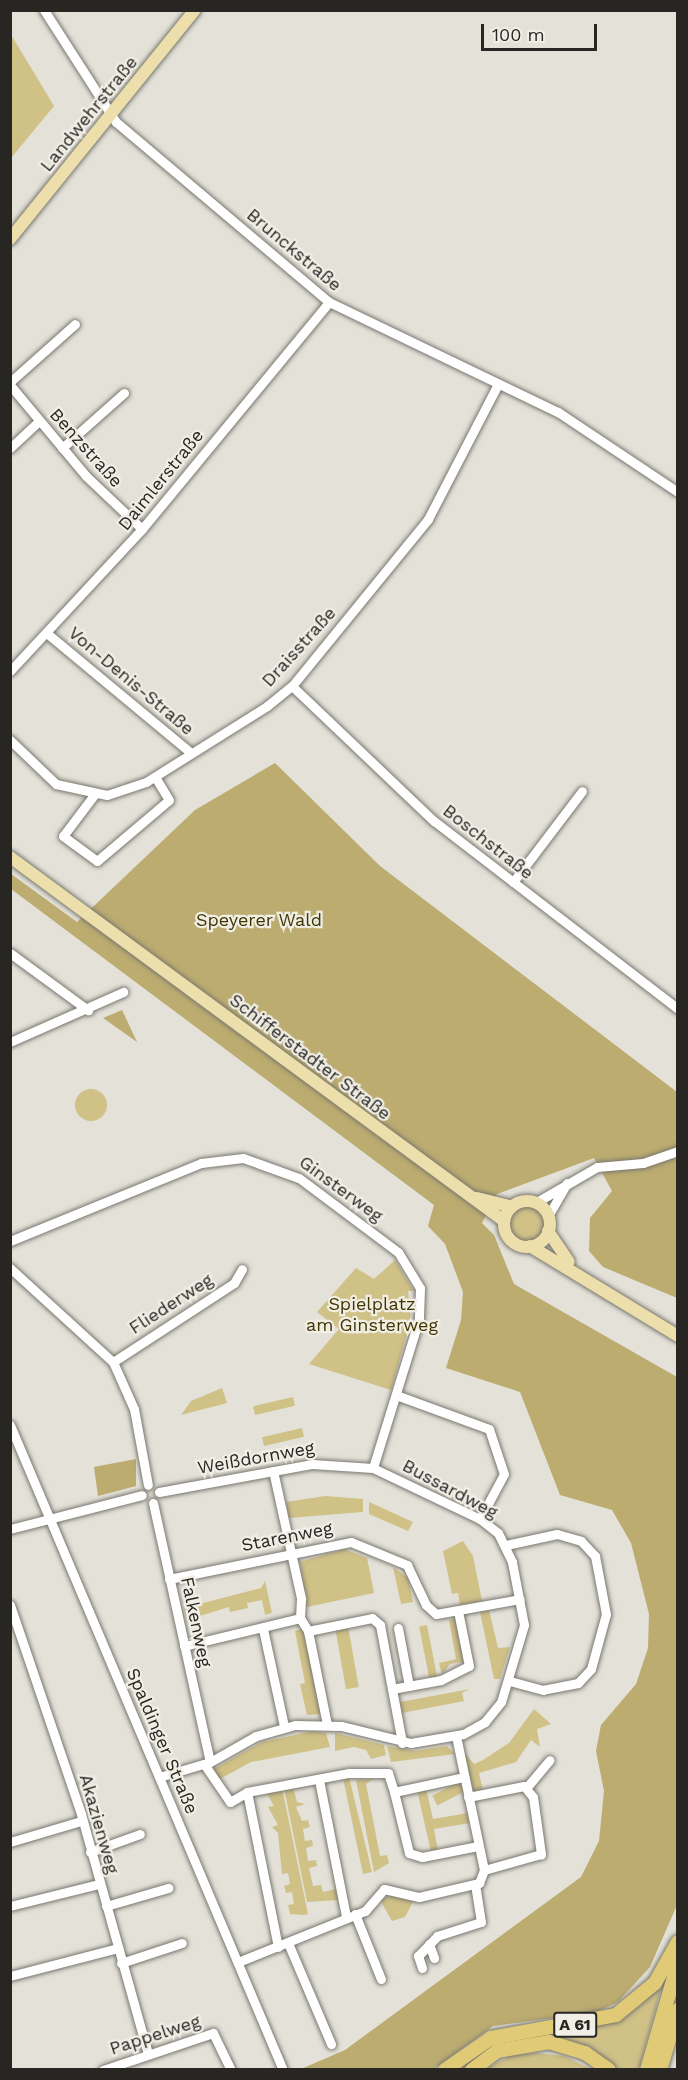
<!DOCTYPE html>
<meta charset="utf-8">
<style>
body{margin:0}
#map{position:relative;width:688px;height:2080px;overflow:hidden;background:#e3e1d8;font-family:"Work Sans",sans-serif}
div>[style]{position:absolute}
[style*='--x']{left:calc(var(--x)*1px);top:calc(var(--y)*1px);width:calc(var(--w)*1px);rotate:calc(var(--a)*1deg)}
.green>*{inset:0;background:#d0c187;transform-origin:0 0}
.round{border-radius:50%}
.forest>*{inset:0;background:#bcac70}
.roads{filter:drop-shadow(0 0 2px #79776f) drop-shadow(0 0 2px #79776f)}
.minor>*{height:9px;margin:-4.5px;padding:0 4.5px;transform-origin:4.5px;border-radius:4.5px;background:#fff}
.major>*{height:12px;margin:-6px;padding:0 6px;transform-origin:6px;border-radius:6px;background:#eddfac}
.major>.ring{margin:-6px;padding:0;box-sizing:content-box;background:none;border:12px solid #eddfac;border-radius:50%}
.highway>*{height:14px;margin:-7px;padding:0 7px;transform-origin:7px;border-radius:7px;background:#e1ca75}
span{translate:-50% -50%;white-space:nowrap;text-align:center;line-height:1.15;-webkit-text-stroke:4.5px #f0eee5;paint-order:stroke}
.shield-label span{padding:2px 4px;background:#f0eee5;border:2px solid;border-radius:4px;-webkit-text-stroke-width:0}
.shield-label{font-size:16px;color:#272623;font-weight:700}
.street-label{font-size:18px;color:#272623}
.park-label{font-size:18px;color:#413501}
.frame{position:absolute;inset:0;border:12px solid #272623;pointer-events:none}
.scale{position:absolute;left:481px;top:24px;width:116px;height:27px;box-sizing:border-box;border:3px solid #272623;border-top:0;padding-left:8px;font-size:18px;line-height:21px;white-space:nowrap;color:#272623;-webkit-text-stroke:4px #f0eee5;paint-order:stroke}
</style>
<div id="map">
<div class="green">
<i style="clip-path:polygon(10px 33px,54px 106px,11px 158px,10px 158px)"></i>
<i class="round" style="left:75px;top:1089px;width:32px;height:32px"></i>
<i class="round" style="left:510px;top:1207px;width:36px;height:36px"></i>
<i style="clip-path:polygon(395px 1260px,414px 1291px,408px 1291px,411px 1319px,391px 1390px,309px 1364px,339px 1329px,317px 1312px,356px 1268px,374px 1279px)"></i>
<i style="clip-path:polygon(222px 1388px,227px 1403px,181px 1415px,191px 1401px)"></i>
<i style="left:293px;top:1397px;width:9px;height:41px;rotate:77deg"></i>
<i style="left:302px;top:1428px;width:9px;height:41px;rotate:77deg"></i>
<i style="clip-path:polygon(325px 1496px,363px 1499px,363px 1512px,289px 1518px,286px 1502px)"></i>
<i style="clip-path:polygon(369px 1502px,413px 1522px,408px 1531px,369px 1514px)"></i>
<i style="clip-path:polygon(463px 1541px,473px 1556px,482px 1601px,460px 1605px,458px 1593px,452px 1594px,443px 1551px)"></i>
<i style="clip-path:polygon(344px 1549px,367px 1558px,374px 1593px,307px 1607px,300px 1562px)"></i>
<i style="clip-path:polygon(393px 1567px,408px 1578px,413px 1602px,401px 1604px)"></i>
<i style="clip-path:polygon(265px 1581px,272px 1613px,265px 1615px,262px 1600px,247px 1603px,248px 1608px,230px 1612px,229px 1607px,187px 1620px,184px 1608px,261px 1588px)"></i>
<i style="clip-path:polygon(489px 1610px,498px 1648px,510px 1647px,500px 1679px,494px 1679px,480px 1612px)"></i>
<i style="clip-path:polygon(456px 1619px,465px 1661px,450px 1664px,442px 1675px,439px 1663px,456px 1659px,449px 1620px)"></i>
<i style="left:427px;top:1625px;width:53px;height:8px;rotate:79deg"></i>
<i style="left:348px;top:1626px;width:62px;height:13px;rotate:80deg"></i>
<i style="clip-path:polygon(302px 1629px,305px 1633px,322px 1714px,307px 1715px,300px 1684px,305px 1683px,295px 1631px)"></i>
<i style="clip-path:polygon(470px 1689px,462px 1693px,464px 1701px,402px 1713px,400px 1702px)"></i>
<i style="clip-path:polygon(534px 1709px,551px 1724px,537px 1729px,540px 1747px,531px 1740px,516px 1762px,479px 1773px,483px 1791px,473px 1791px,464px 1752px,474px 1764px,483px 1760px,509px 1743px)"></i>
<i style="clip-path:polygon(314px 1731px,326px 1733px,330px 1747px,251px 1762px,218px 1780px,212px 1770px,262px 1742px)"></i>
<i style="clip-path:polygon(335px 1733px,384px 1745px,386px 1755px,371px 1759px,366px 1750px,354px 1747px,335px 1751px)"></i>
<i style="clip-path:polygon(387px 1746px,415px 1751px,447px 1746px,455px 1754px,391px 1762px)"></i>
<i style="clip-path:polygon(349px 1777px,372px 1872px,363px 1874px,343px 1778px)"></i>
<i style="clip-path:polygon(373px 1779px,366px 1784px,380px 1856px,387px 1855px,389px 1863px,374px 1872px,356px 1780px)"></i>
<i style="left:459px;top:1782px;width:11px;height:30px;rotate:63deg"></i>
<i style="clip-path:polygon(301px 1785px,294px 1790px,297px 1802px,305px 1804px,296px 1807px,302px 1821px,308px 1820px,310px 1827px,303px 1829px,305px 1841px,312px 1840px,313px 1846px,306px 1848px,308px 1861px,316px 1860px,317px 1866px,309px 1868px,313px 1886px,321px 1885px,323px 1892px,336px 1889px,339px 1900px,307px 1902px,284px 1788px)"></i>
<i style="clip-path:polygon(282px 1788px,308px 1914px,303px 1915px,290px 1914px,288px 1905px,294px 1904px,292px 1892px,286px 1893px,284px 1886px,290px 1884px,288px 1873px,282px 1874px,278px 1833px,272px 1827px,278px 1825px,268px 1807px,274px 1806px,266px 1792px)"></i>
<i style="clip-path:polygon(426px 1788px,433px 1819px,468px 1813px,470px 1823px,434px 1829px,438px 1851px,431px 1852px,417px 1790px)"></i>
<i style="clip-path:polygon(393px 1894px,413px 1902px,405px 1917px,392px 1921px,380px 1900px)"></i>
<i style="clip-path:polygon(664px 1978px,639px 2069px,617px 2069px,580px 2044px,533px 2038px,508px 2042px,467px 2069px,453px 2070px,492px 2042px,608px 2023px,640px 2006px)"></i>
<i style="clip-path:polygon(537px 2053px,564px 2056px,591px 2069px,485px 2069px,512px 2055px)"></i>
</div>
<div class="forest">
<i style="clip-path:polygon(275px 763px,380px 866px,677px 1092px,677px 1298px,603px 1267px,589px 1251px,590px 1218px,612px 1191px,594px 1158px,497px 1194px,482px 1223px,494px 1235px,514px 1284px,677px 1377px,677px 1905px,650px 1967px,618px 2002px,597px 2012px,493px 2026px,434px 2069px,301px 2069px,345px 2050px,581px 1877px,599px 1841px,604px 1791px,596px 1751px,601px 1725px,636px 1684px,648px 1648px,649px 1614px,631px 1543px,612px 1510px,560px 1495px,520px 1392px,446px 1368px,461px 1320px,463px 1292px,445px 1244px,428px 1226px,434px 1205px,11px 889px,11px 874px,77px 922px,195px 810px)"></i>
<i style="clip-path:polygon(122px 1010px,137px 1042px,103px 1018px)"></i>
<i style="clip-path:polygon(136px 1459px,136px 1486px,98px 1496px,94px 1467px)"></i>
</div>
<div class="roads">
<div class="minor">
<i style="--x:44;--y:10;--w:133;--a:57.3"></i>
<i style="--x:116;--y:122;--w:279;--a:40.2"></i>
<i style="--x:329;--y:302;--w:254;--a:25.7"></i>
<i style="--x:558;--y:412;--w:144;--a:33.7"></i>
<i style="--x:10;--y:382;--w:87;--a:-41.7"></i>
<i style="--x:10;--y:385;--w:119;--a:50.1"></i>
<i style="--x:86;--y:476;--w:77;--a:43.4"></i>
<i style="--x:10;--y:448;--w:40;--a:-43"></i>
<i style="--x:62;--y:448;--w:83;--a:-41.6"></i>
<i style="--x:49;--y:635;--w:185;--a:39.7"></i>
<i style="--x:10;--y:671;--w:194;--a:-47.1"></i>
<i style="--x:142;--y:529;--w:294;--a:-50.5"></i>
<i style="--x:292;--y:686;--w:196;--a:43.6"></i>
<i style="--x:434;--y:821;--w:308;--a:37.6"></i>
<i style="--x:10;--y:740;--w:64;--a:43.7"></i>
<i style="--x:56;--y:784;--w:52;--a:12.2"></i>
<i style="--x:107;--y:795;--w:41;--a:-18.4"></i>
<i style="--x:146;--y:782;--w:143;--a:-32.1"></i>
<i style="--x:267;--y:706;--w:32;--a:-39"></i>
<i style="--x:292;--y:686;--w:215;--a:-50.8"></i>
<i style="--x:428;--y:519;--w:150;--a:-62.6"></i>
<i style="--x:94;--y:795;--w:51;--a:127.1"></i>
<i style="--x:63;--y:836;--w:42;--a:36.3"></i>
<i style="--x:97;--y:861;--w:94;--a:-40.3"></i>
<i style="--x:169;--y:800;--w:27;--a:-121"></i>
<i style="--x:513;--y:882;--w:114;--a:-52.8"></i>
<i style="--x:10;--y:953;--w:97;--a:36.2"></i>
<i style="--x:10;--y:1042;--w:124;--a:-23.9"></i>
<i style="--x:535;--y:1203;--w:72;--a:-30.1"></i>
<i style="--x:597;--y:1167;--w:46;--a:-5"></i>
<i style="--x:643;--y:1163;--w:37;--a:-19"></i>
<i style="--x:548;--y:1216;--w:38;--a:-60"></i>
<i style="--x:10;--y:1241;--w:206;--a:-22.2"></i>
<i style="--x:201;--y:1163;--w:42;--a:-6.8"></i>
<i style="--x:243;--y:1158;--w:59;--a:19.7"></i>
<i style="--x:299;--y:1178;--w:124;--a:36.8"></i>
<i style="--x:398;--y:1252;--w:42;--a:58.6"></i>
<i style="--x:420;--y:1288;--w:31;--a:92"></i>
<i style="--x:419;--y:1319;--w:156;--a:107.2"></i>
<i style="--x:10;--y:1268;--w:139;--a:42.4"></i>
<i style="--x:113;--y:1362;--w:51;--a:65.9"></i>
<i style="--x:134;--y:1409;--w:77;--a:79.6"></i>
<i style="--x:113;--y:1362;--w:145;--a:-33.1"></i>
<i style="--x:234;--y:1283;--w:16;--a:-60"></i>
<i style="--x:396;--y:1395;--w:99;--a:20.1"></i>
<i style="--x:489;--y:1429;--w:47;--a:71.6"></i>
<i style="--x:504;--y:1474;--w:51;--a:118.1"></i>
<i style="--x:10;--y:1425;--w:700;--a:67.06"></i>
<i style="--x:159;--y:1492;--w:156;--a:-10.4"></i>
<i style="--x:312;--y:1464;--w:61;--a:3.8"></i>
<i style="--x:373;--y:1468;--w:119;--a:25.5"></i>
<i style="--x:480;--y:1519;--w:23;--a:38"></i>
<i style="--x:498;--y:1533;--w:32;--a:64"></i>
<i style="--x:512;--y:1562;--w:64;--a:79.2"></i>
<i style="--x:524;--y:1625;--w:80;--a:106.6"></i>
<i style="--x:501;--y:1702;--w:26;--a:129"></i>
<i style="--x:485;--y:1722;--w:25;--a:151"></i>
<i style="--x:463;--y:1734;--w:53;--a:170.2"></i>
<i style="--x:411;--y:1743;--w:72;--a:-166.3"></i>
<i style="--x:341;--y:1726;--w:46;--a:-178.8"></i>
<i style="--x:295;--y:1725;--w:41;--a:164.2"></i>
<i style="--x:256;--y:1736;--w:53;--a:150.5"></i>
<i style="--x:210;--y:1762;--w:53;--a:163.6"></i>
<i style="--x:153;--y:1503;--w:265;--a:77.6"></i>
<i style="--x:10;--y:1529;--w:136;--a:-14.4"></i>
<i style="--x:506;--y:1545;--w:52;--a:-12.2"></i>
<i style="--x:557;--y:1534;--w:25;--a:16"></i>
<i style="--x:581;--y:1541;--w:21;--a:47"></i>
<i style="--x:595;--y:1556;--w:59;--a:79.3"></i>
<i style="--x:606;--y:1614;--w:57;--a:105.3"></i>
<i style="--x:591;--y:1669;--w:19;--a:133"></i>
<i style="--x:578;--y:1683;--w:36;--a:169"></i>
<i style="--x:543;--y:1690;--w:34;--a:-165"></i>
<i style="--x:169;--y:1579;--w:186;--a:-11.5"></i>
<i style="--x:351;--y:1542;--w:61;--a:22.3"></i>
<i style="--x:407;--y:1565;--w:44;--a:64.6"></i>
<i style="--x:426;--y:1605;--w:13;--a:42"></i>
<i style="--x:436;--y:1614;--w:85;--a:-10.1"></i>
<i style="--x:10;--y:1605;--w:221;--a:71.2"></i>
<i style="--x:81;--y:1814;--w:249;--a:74.4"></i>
<i style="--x:300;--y:1618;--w:15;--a:58"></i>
<i style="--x:308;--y:1631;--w:95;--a:78.5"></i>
<i style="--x:398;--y:1628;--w:59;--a:79.3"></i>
<i style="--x:263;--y:1629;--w:99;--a:77.8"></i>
<i style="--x:308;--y:1631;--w:65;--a:-11.5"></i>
<i style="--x:372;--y:1618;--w:11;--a:41"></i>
<i style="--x:380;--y:1625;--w:120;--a:79.4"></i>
<i style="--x:184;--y:1646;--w:119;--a:-13.6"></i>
<i style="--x:300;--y:1618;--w:20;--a:-87"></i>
<i style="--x:301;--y:1598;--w:130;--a:-102.4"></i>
<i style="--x:392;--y:1689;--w:50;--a:-10.4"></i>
<i style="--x:441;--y:1680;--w:31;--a:-27"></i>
<i style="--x:469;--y:1666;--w:56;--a:-101.3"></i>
<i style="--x:204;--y:1764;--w:46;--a:55.6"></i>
<i style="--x:230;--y:1802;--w:20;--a:-30"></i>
<i style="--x:247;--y:1792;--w:104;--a:-10.6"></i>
<i style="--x:349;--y:1773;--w:39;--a:0"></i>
<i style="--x:388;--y:1773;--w:20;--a:72"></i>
<i style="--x:394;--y:1792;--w:72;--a:-12.1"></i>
<i style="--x:319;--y:1780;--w:139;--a:78.8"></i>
<i style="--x:527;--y:1787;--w:35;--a:-50"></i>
<i style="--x:247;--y:1792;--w:158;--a:78.7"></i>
<i style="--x:394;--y:1792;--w:63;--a:76.2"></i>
<i style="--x:409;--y:1853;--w:14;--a:17"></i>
<i style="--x:422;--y:1857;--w:57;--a:-11.1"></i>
<i style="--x:468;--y:1797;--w:57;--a:-11.1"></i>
<i style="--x:524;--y:1786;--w:14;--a:51"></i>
<i style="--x:533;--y:1797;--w:58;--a:82"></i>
<i style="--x:541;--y:1854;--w:59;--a:164.3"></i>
<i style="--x:10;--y:1842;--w:74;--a:-16.5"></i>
<i style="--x:90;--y:1852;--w:53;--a:-19.8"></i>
<i style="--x:10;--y:1906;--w:92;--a:-13.9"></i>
<i style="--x:106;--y:1906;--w:65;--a:-16.2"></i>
<i style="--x:355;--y:1914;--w:70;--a:68.2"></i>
<i style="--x:288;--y:1943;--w:110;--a:66.9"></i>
<i style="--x:429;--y:1944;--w:15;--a:70"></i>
<i style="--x:238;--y:1962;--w:137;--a:-21.9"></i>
<i style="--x:365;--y:1911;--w:29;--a:-49"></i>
<i style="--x:384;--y:1889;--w:36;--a:13"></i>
<i style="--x:419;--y:1897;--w:62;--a:-13.1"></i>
<i style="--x:479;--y:1883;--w:14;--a:-69"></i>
<i style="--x:484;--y:1870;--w:137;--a:-101.8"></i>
<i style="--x:121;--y:1963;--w:64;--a:-18.2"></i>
<i style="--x:422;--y:1968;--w:13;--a:-108"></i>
<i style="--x:418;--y:1956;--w:28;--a:-46"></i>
<i style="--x:437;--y:1936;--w:46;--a:-17.7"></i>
<i style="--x:481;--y:1922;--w:36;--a:-99"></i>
<i style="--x:10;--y:1976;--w:112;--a:-14.5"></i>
<i style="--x:103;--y:2070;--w:116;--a:-18.6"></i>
<i style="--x:213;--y:2033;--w:41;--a:64.1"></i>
</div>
<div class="major">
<i style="--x:10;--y:239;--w:294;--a:-51.1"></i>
<i style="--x:10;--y:857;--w:614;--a:36.38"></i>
<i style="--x:477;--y:1198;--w:36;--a:14"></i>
<i class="ring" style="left:504px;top:1201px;width:34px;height:34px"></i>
<i style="--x:548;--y:1231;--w:37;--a:56"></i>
<i style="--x:530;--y:1246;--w:173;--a:31.3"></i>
</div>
<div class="highway">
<i style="--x:445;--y:2070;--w:56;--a:-34.8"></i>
<i style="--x:491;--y:2038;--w:127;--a:-10.4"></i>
<i style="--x:616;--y:2015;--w:50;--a:-39.4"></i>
<i style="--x:655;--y:1983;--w:47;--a:-60.7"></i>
<i style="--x:472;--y:2070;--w:31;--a:-37"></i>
<i style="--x:497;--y:2051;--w:53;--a:-9.8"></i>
<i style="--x:549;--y:2042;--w:38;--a:17"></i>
<i style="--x:585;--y:2053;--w:29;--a:35"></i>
<i style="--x:647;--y:2070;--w:111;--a:-73.8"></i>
<i style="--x:660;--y:2070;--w:63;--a:-73.3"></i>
</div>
</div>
<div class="shield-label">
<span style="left:575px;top:2025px">A 61</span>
</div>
<div class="street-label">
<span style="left:89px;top:114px;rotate:-51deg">Landwehrstraße</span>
<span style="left:294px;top:250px;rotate:40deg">Brunckstraße</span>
<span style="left:86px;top:448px;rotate:48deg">Benzstraße</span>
<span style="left:161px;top:480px;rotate:-51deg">Daimlerstraße</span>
<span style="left:299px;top:647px;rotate:-48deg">Draisstraße</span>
<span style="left:131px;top:681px;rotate:40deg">Von-Denis-Straße</span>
<span style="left:488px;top:842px;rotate:38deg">Boschstraße</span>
<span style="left:310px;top:1057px;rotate:37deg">Schifferstadter Straße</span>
<span style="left:341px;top:1189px;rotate:36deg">Ginsterweg</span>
<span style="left:171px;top:1304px;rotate:-33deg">Fliederweg</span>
<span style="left:256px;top:1458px;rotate:-10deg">Weißdornweg</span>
<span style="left:450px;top:1489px;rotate:28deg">Bussardweg</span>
<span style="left:287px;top:1537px;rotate:-11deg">Starenweg</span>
<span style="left:196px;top:1622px;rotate:78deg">Falkenweg</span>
<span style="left:162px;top:1741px;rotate:67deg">Spaldinger Straße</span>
<span style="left:99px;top:1824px;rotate:74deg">Akazienweg</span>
<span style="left:155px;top:2035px;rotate:-18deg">Pappelweg</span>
</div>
<div class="park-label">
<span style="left:259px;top:920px">Speyerer Wald</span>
<span style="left:372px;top:1315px">Spielplatz<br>am Ginsterweg</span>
</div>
<div class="frame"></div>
<div class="scale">100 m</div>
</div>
